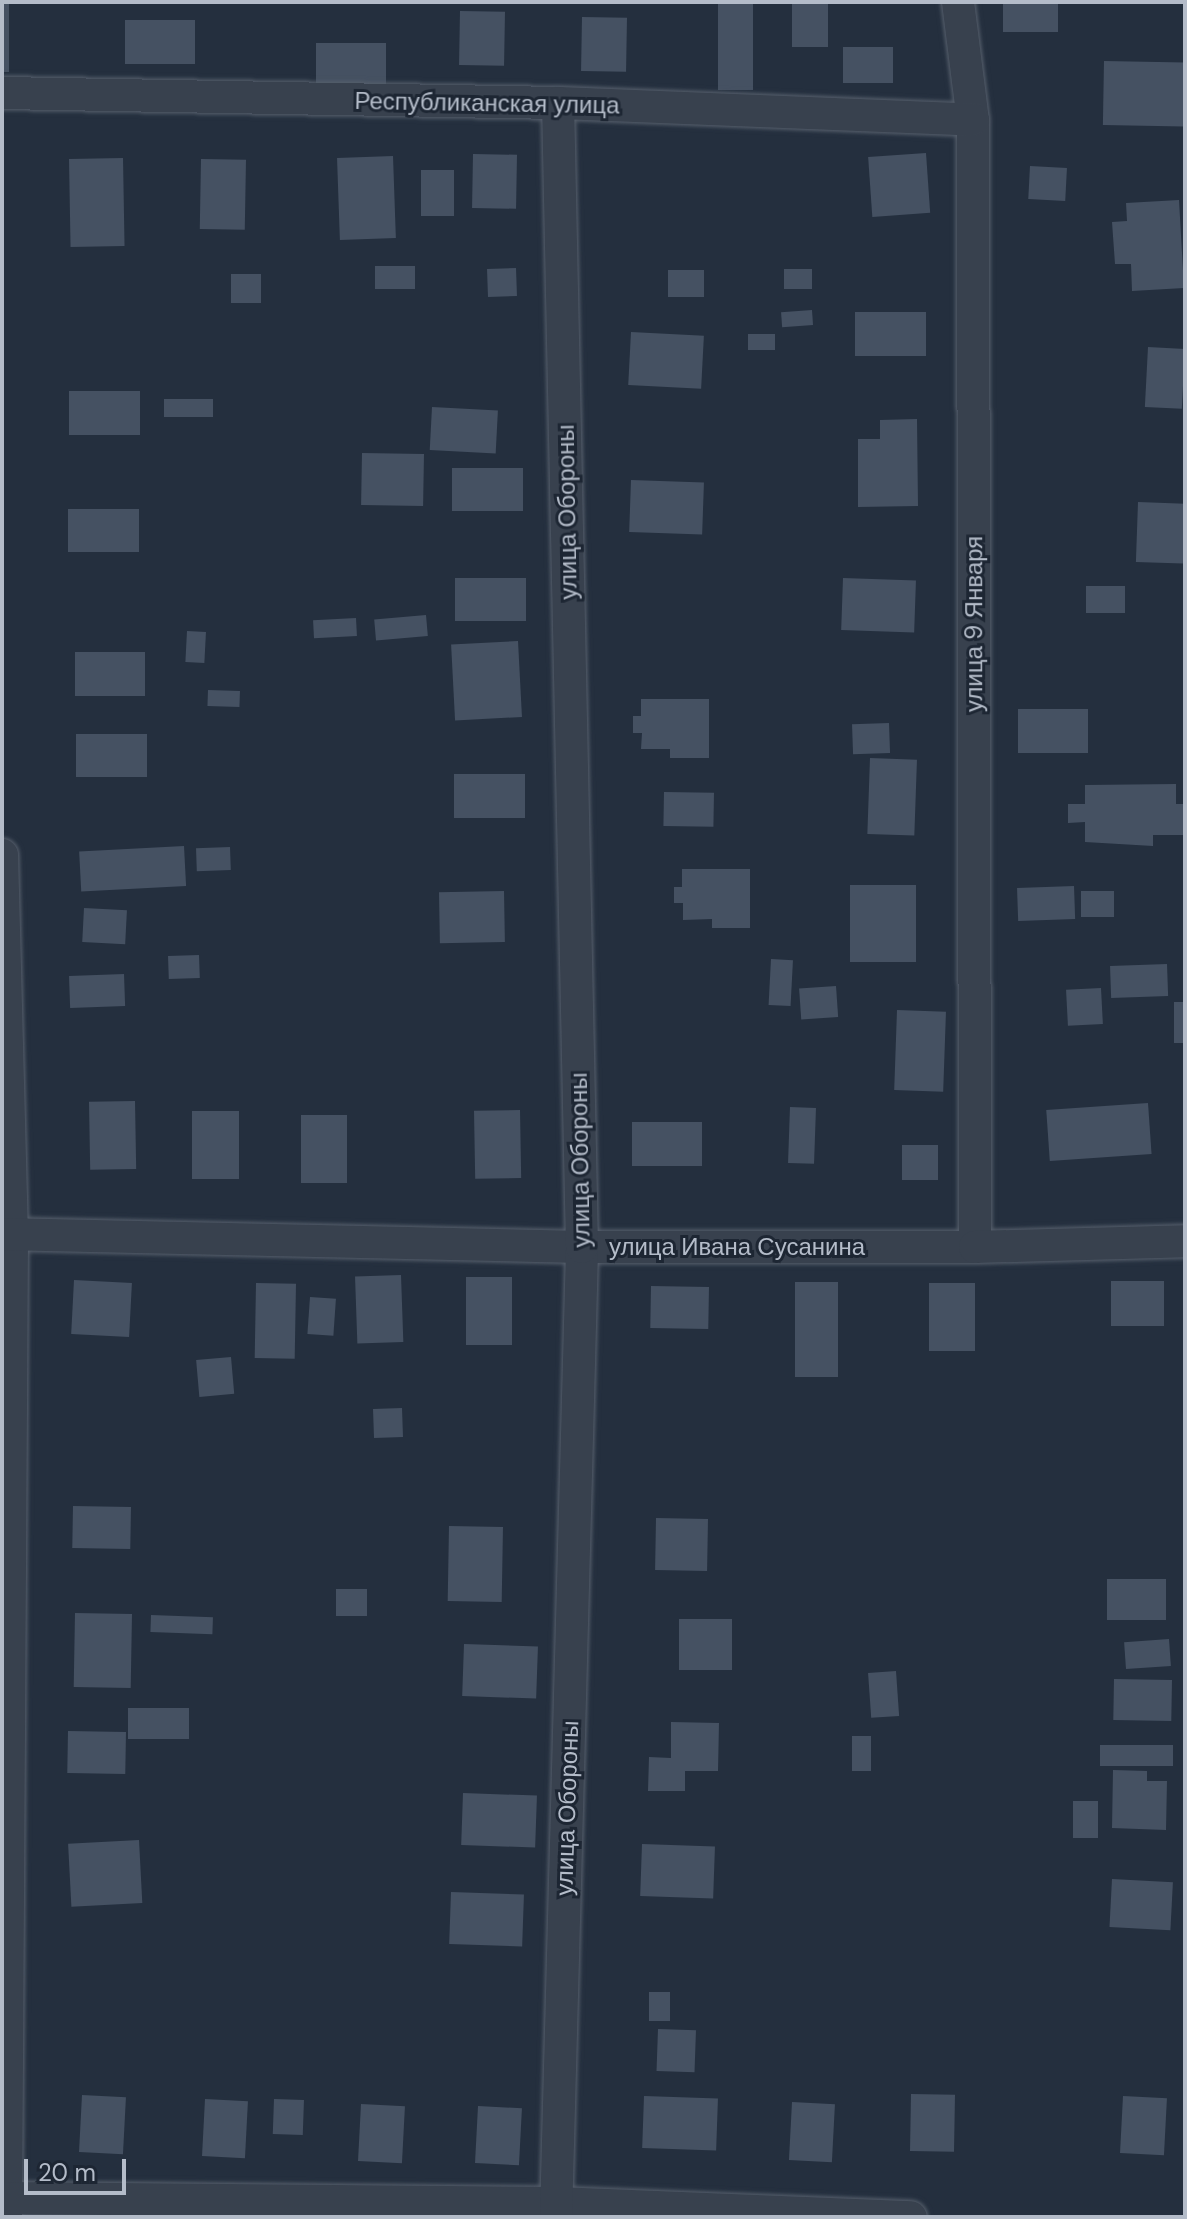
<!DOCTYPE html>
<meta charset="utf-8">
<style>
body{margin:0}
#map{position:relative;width:1187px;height:2219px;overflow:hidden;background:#242f3e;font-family:"DM Sans",sans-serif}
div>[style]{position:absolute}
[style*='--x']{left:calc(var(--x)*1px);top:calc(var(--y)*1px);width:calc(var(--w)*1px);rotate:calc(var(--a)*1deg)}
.building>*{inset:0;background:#455162;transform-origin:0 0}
.roads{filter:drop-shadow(0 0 2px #565f6c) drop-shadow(0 0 2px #565f6c)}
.street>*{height:32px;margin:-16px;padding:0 16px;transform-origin:16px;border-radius:16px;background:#38414e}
span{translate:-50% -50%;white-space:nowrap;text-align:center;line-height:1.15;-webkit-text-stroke:6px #1d2633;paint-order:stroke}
.street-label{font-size:24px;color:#b4bcc9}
.frame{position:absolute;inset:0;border:4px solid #b4bcc9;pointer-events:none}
.scale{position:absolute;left:24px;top:2159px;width:102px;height:36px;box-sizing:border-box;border:4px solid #b4bcc9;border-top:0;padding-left:10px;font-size:24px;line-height:28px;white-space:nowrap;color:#b4bcc9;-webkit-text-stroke:6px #1d2633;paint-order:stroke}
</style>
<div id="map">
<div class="building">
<i style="left:718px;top:2px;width:35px;height:88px"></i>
<i style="left:792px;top:2px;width:36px;height:45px"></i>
<i style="left:1003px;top:2px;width:55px;height:30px"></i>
<i style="left:2px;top:4px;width:7px;height:68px"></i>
<i style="left:460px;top:11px;width:45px;height:54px;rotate:1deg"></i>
<i style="left:582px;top:17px;width:45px;height:54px;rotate:1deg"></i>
<i style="left:125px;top:20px;width:70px;height:44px"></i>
<i style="left:316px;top:43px;width:70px;height:44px"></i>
<i style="left:843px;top:47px;width:50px;height:36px"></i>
<i style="left:1104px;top:61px;width:81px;height:64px;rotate:1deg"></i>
<i style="left:926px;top:153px;width:60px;height:58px;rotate:86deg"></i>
<i style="left:473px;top:154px;width:44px;height:54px;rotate:1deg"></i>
<i style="left:393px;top:156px;width:82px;height:56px;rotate:88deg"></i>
<i style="left:123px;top:158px;width:88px;height:54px;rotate:89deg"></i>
<i style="left:201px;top:159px;width:45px;height:70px;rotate:1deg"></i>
<i style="left:1030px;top:166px;width:37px;height:33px;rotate:3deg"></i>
<i style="left:421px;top:170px;width:33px;height:46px"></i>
<i style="clip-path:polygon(1179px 200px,1184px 288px,1132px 291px,1131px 264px,1115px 264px,1112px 222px,1127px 221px,1126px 203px)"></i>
<i style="left:375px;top:266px;width:40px;height:23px"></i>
<i style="left:516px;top:268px;width:28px;height:29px;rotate:88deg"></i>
<i style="left:784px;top:269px;width:28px;height:20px"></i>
<i style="left:668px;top:270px;width:36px;height:27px"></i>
<i style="left:231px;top:274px;width:30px;height:29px"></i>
<i style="left:812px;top:310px;width:15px;height:31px;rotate:86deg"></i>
<i style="left:926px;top:312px;width:44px;height:71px;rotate:90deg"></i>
<i style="left:631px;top:332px;width:73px;height:53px;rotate:3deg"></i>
<i style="left:748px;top:334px;width:27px;height:16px"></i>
<i style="left:1148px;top:347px;width:37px;height:60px;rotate:3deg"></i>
<i style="left:69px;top:391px;width:71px;height:44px"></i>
<i style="left:164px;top:399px;width:49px;height:18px"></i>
<i style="left:432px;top:407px;width:66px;height:43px;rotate:3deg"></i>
<i style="clip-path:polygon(917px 419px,918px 506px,858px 507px,858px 439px,880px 439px,880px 420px)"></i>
<i style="left:362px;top:453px;width:62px;height:52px;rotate:1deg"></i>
<i style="left:452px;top:468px;width:71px;height:43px"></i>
<i style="left:631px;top:480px;width:73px;height:52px;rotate:2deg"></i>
<i style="left:1138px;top:502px;width:47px;height:60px;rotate:2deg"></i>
<i style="left:68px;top:509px;width:71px;height:43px"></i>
<i style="left:455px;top:578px;width:71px;height:43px"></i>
<i style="left:843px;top:578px;width:73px;height:52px;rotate:2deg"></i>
<i style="left:1086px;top:586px;width:39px;height:27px"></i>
<i style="left:426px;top:615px;width:21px;height:52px;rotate:85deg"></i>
<i style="left:356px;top:618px;width:18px;height:43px;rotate:87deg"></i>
<i style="left:187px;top:631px;width:19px;height:31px;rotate:3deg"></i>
<i style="left:518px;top:641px;width:76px;height:67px;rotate:87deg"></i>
<i style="left:145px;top:652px;width:44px;height:70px;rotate:90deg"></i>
<i style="left:208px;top:690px;width:32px;height:16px;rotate:2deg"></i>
<i style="clip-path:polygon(641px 699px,709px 699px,709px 758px,670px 758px,670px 749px,641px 749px,642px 733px,633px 733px,633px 716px,641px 716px)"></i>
<i style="left:1018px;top:709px;width:70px;height:44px"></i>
<i style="left:889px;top:723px;width:30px;height:37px;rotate:88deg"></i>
<i style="left:76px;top:734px;width:71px;height:43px"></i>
<i style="left:870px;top:758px;width:47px;height:76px;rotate:2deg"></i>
<i style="left:454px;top:774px;width:71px;height:44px"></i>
<i style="clip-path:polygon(1176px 784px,1176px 804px,1185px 804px,1185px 835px,1153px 835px,1153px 846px,1085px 842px,1085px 822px,1068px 823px,1068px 804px,1085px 804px,1085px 785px)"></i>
<i style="left:664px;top:792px;width:50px;height:34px;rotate:1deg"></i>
<i style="left:184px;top:846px;width:40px;height:105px;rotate:87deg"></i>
<i style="left:230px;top:847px;width:23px;height:34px;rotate:88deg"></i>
<i style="clip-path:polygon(682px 869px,750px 869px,750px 928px,712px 928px,712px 919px,683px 920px,683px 903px,674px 903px,674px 887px,682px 887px)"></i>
<i style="left:850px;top:885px;width:66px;height:77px"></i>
<i style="left:1074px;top:886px;width:33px;height:57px;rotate:88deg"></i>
<i style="left:504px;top:891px;width:51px;height:65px;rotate:89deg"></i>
<i style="left:1114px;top:891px;width:26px;height:33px;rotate:90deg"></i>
<i style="left:84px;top:908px;width:43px;height:34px;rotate:3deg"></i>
<i style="left:199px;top:955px;width:23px;height:31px;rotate:88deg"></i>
<i style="left:771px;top:959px;width:22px;height:46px;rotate:3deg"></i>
<i style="left:1167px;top:964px;width:32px;height:57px;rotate:88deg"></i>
<i style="left:124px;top:974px;width:32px;height:55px;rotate:88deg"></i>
<i style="left:836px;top:986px;width:31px;height:37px;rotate:86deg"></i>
<i style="left:1101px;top:988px;width:36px;height:35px;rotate:87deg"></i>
<i style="left:1185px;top:1002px;width:41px;height:11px;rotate:90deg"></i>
<i style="left:897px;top:1010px;width:49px;height:80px;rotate:2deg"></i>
<i style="left:135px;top:1101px;width:68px;height:46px;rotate:89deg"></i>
<i style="left:1148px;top:1103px;width:51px;height:102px;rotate:86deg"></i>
<i style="left:790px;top:1107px;width:26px;height:56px;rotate:2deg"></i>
<i style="left:520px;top:1110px;width:68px;height:46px;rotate:89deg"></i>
<i style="left:239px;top:1111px;width:68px;height:47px;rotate:90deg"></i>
<i style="left:301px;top:1115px;width:46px;height:68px"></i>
<i style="left:702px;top:1122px;width:44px;height:70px;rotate:90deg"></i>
<i style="left:902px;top:1145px;width:36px;height:35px"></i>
<i style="left:401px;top:1275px;width:67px;height:46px;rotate:88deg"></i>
<i style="left:466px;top:1277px;width:46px;height:68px"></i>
<i style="left:74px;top:1280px;width:58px;height:54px;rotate:3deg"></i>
<i style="left:1111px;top:1281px;width:53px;height:45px"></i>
<i style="left:795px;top:1282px;width:43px;height:95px"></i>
<i style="left:256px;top:1283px;width:40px;height:75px;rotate:1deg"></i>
<i style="left:929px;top:1283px;width:46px;height:68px"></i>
<i style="left:651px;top:1286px;width:58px;height:42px;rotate:1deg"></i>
<i style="left:310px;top:1297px;width:26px;height:37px;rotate:4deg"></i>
<i style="left:231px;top:1357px;width:37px;height:35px;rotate:85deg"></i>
<i style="left:402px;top:1408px;width:29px;height:29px;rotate:88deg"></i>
<i style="left:73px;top:1506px;width:58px;height:42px;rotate:1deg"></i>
<i style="left:656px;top:1518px;width:52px;height:52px;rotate:1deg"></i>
<i style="left:449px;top:1526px;width:54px;height:75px;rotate:1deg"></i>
<i style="left:1107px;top:1579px;width:59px;height:41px"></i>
<i style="left:336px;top:1589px;width:31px;height:27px"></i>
<i style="left:75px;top:1613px;width:57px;height:74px;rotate:1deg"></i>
<i style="left:151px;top:1615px;width:62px;height:17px;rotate:2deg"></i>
<i style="left:679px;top:1619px;width:53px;height:51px"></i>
<i style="left:1169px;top:1639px;width:27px;height:45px;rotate:86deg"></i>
<i style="left:464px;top:1644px;width:74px;height:52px;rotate:2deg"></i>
<i style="left:896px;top:1671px;width:45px;height:28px;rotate:86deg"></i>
<i style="left:1114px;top:1679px;width:58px;height:41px;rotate:1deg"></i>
<i style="left:189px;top:1708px;width:31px;height:61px;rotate:90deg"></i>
<i style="clip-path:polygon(671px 1722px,719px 1723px,718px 1771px,685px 1771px,685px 1791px,648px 1791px,649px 1757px,671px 1758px)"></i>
<i style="left:68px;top:1731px;width:58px;height:42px;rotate:1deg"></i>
<i style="left:852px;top:1736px;width:19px;height:35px"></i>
<i style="left:1173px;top:1745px;width:21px;height:73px;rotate:90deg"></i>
<i style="clip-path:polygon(1113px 1770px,1147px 1771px,1147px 1781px,1167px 1781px,1166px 1830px,1112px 1828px)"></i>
<i style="left:463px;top:1793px;width:74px;height:52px;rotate:2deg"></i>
<i style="left:1073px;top:1801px;width:25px;height:37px"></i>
<i style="left:139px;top:1840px;width:63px;height:71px;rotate:87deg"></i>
<i style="left:642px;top:1844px;width:73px;height:52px;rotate:2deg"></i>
<i style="left:1112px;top:1879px;width:61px;height:48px;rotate:3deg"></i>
<i style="left:451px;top:1892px;width:73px;height:52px;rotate:2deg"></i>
<i style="left:649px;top:1992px;width:21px;height:29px"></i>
<i style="left:658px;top:2029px;width:38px;height:42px;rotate:2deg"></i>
<i style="left:911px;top:2094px;width:44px;height:57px;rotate:1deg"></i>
<i style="left:82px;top:2095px;width:44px;height:57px;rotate:3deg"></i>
<i style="left:644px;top:2096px;width:74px;height:52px;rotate:2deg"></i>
<i style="left:1123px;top:2096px;width:44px;height:57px;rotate:3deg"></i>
<i style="left:205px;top:2099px;width:43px;height:57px;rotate:3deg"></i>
<i style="left:274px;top:2099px;width:30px;height:35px;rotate:2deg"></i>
<i style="left:792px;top:2102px;width:43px;height:58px;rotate:3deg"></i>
<i style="left:361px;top:2104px;width:44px;height:57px;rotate:3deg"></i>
<i style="left:478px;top:2106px;width:44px;height:57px;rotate:3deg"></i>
</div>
<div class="roads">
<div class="street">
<i style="--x:958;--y:2;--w:119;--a:82.8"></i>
<i style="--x:973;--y:120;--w:1127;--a:89.9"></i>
<i style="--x:2;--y:93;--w:556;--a:1.03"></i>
<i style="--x:558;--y:103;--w:415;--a:2.3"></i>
<i style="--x:2;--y:855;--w:380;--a:88.5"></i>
<i style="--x:12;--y:1235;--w:982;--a:90.35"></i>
<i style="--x:2;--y:1234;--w:580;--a:1.28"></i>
<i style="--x:582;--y:1247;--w:393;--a:0"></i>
<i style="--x:975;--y:1247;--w:210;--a:-1.6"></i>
<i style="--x:2;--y:2198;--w:554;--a:0.52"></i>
<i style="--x:556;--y:2203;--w:355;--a:2.3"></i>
<i style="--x:556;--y:2217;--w:970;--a:-88.46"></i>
<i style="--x:582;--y:1247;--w:1144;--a:-91.2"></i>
</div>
</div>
<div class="street-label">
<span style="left:487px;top:103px;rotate:1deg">Республиканская улица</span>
<span style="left:567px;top:512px;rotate:-91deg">улица Обороны</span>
<span style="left:974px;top:624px;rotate:-90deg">улица 9 Января</span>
<span style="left:580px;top:1160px;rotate:-91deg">улица Обороны</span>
<span style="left:737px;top:1247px">улица Ивана Сусанина</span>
<span style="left:567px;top:1808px;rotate:-88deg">улица Обороны</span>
</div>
<div class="frame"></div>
<div class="scale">20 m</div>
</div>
